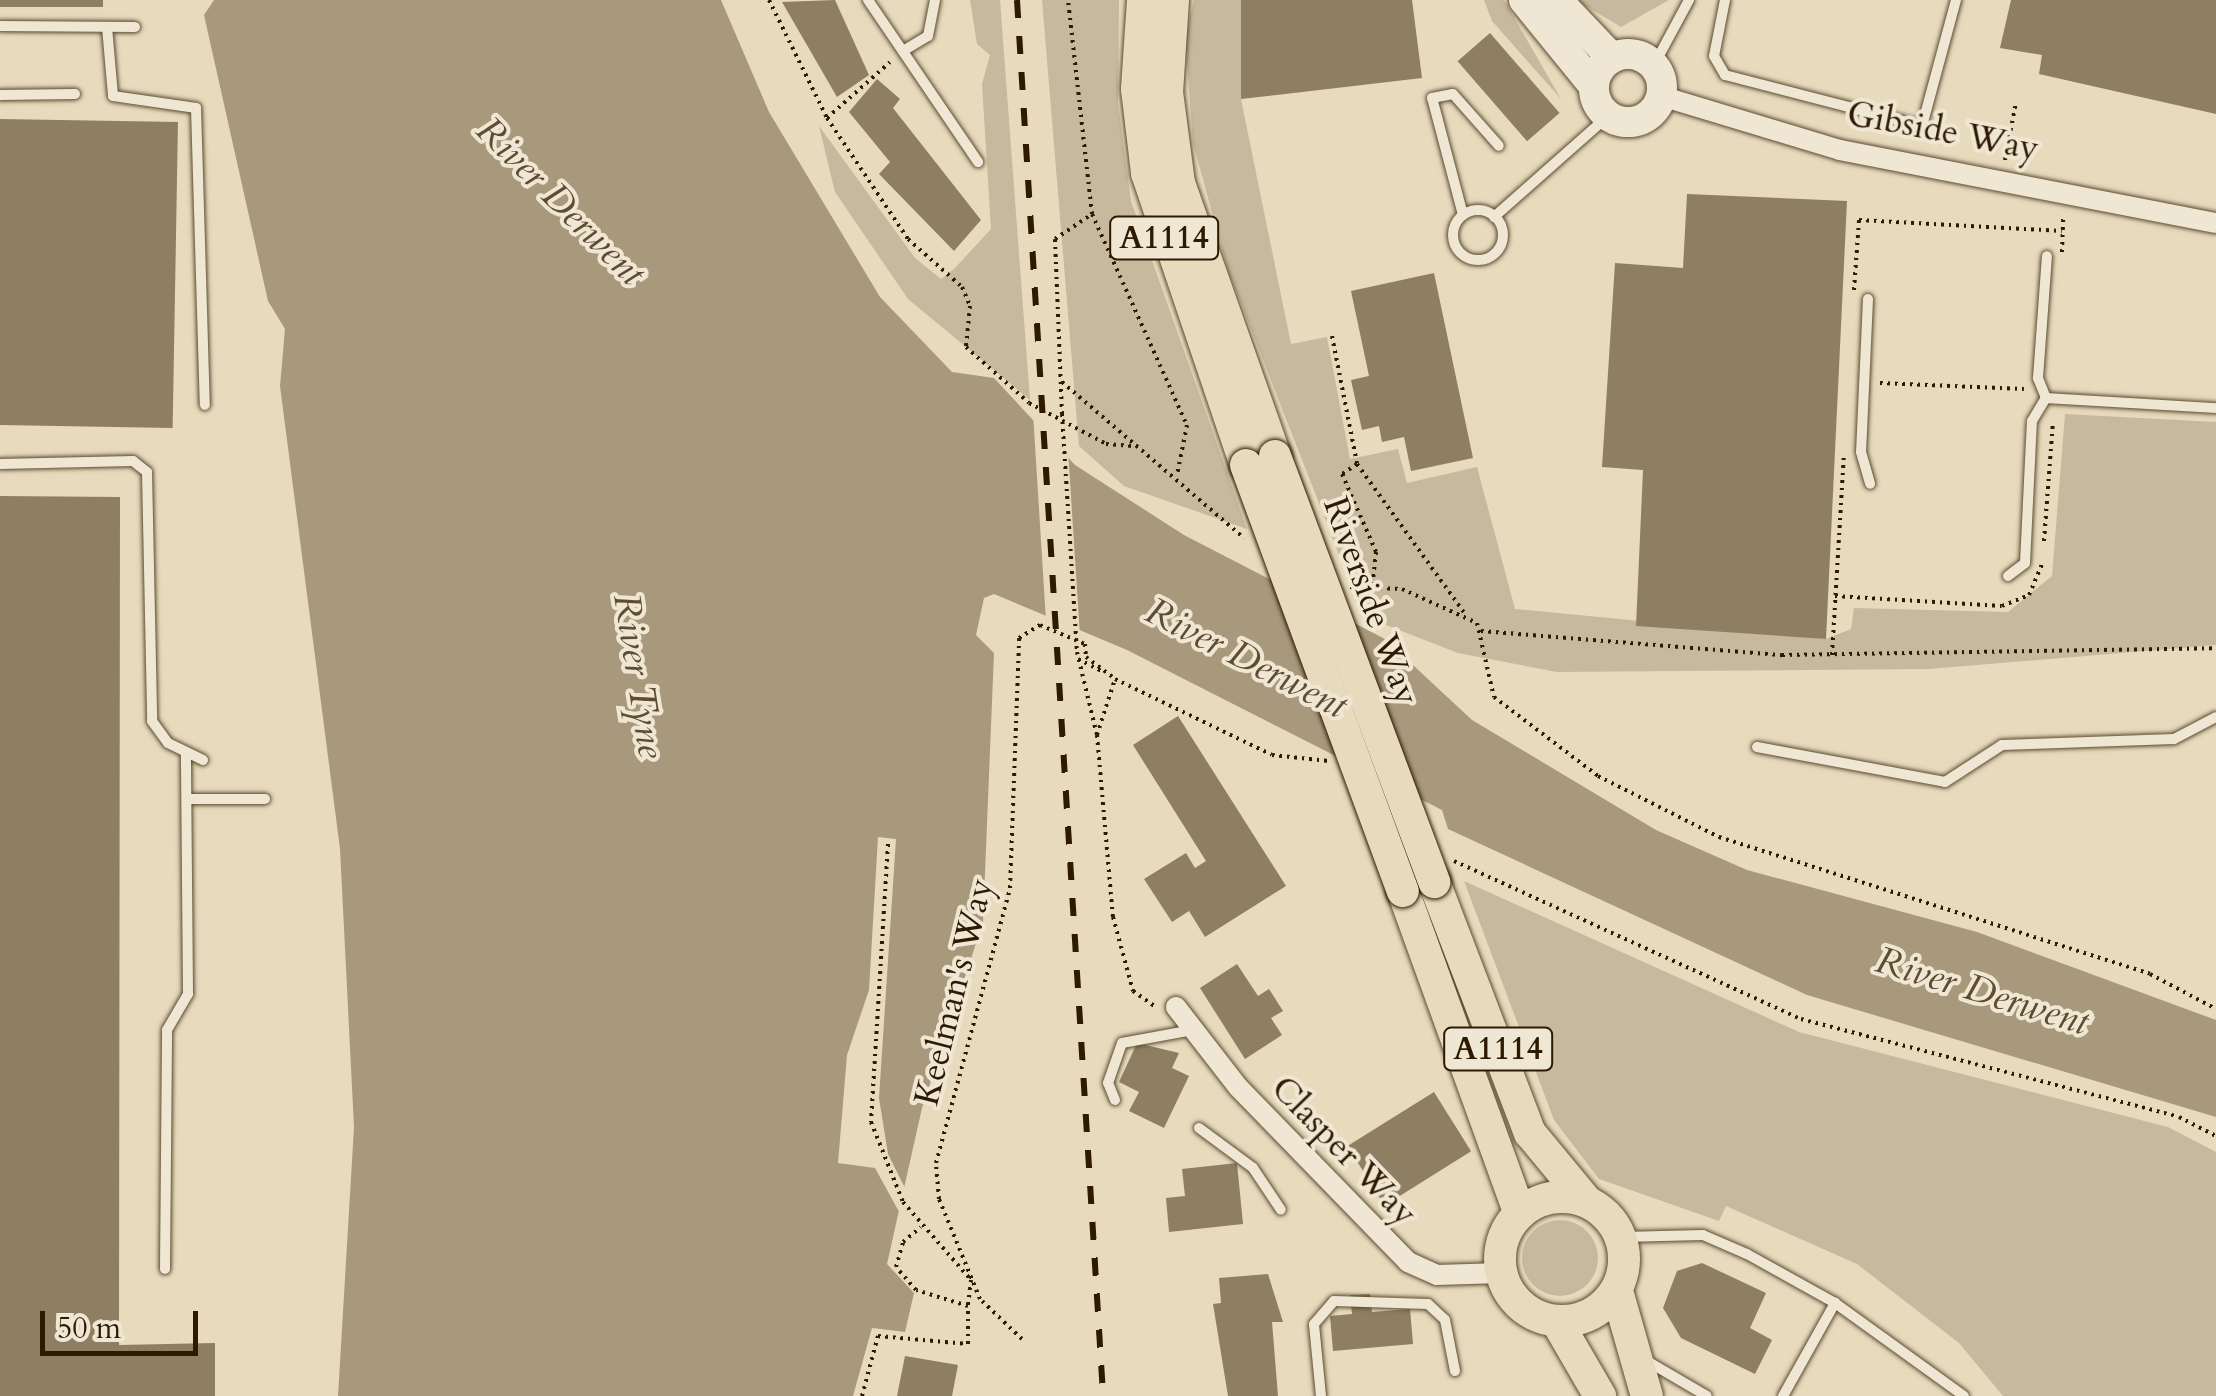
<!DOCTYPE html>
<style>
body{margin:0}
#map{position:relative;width:2216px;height:1396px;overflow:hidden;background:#e7dabd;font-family:Cardo,serif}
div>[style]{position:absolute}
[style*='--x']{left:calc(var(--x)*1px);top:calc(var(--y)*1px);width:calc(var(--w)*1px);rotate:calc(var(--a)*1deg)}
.green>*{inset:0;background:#c7b99d}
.round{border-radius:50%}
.water>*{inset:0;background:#a8997d}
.pier>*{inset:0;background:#e7dabd}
.building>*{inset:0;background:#8e7e62;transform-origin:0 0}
.path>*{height:4px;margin-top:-2px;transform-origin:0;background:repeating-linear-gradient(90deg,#2d1a00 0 2.5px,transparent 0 7.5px)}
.roads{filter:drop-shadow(0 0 2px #5c4a2f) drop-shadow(0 0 2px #5c4a2f)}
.lane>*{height:10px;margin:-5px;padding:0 5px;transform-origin:5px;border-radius:5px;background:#efe7d4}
.lane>.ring{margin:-5px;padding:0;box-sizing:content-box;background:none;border:10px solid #efe7d4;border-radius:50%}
.street>*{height:20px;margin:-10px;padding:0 10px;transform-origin:10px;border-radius:10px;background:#efe7d4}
.secondary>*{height:30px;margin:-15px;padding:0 15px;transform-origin:15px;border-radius:15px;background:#efe7d4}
.secondary>.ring{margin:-15px;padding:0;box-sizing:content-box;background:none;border:30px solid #efe7d4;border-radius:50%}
.primary>*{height:32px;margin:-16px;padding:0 16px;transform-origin:16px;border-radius:16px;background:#e7dabd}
.primary>.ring{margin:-16px;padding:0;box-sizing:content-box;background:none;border:32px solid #e7dabd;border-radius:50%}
.rail>*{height:6px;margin-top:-3px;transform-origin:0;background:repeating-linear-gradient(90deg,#2d1a00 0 18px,transparent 0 36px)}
.path-bridge>*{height:4px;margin-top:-2px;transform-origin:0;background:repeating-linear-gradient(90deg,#2d1a00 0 2.5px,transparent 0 7.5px)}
.bridges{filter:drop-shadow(0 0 2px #2d1a00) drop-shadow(0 0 2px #2d1a00)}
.primary-bridge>*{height:32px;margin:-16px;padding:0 16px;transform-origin:16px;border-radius:16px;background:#e7dabd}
span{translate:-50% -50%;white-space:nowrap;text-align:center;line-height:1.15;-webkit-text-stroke:8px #efe7d4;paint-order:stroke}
.shield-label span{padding:2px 8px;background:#efe7d4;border:2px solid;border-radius:8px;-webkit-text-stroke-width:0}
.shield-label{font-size:32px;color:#2d1a00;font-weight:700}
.street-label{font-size:35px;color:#2d1a00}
.water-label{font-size:38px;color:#5e4d32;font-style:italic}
.scale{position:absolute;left:40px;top:1311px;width:158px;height:45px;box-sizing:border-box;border:5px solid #2d1a00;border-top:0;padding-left:12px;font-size:30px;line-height:35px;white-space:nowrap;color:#2d1a00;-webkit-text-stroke:8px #efe7d4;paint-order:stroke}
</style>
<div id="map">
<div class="green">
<i style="clip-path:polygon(970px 0,1000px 0,1030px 400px,908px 299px,835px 192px,819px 126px,915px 258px,941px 279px,955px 268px,991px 229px,982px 84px,990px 55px,977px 44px)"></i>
<i style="clip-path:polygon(1042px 0,1119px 0,1118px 103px,1131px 201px,1247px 529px,1124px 486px,1079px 446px)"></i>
<i style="clip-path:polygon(1194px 0,1241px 0,1241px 99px,1291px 344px,1327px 337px,1350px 459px,1398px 449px,1407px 483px,1477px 467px,1515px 609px,1826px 639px,1851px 629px,1854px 608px,2008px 612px,2052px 576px,2065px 414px,2216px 422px,2216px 645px,1929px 669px,1557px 672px,1458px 653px,1363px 616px,1228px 270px,1193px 143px,1185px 37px)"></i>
<i style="clip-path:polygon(1484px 0,1504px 0,1561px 99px,1492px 21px)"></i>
<i style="clip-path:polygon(1576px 0,1669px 0,1621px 27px)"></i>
<i style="clip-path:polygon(1464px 881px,1799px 1032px,2168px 1127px,2216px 1152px,2216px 1396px,2003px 1396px,1959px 1343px,1857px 1264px,1726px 1206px,1719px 1221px,1599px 1179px,1554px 1120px)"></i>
<i class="round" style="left:1522px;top:1220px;width:76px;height:76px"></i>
</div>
<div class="water">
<i style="clip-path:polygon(214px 0,721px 0,769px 112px,880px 297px,952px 372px,994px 378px,1075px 465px,1184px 535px,1385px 639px,1472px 720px,1656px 830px,1747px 870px,1977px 932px,2216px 1020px,2216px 1117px,1807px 995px,1448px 829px,1442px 810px,1127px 650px,994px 594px,984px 598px,976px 635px,994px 653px,983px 922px,922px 1108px,887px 1264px,914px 1293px,905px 1332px,872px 1328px,853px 1396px,338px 1396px,354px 1127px,340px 849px,280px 386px,285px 329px,268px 301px,204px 15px)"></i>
</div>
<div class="pier">
<i style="clip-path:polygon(1033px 413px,1068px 450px,1080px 636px,1046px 621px)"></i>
<i style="clip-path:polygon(878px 837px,896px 839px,879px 1098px,888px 1154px,909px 1196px,903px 1219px,875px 1168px,838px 1163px,847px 1055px,869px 990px)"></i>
</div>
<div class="building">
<i style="left:0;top:0;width:103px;height:7px"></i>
<i style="clip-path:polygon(835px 0,869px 75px,837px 97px,782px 2px)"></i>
<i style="clip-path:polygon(1241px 0,1412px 0,1422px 78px,1241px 99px)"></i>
<i style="clip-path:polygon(2011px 0,2216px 0,2216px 114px,2039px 74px,2042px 55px,2000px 48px)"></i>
<i style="left:1490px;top:33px;width:106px;height:43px;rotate:49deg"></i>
<i style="clip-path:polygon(877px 79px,900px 99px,893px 108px,981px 220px,954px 251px,879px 174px,890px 162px,849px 112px)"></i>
<i style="left:0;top:119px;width:178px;height:306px;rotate:1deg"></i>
<i style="clip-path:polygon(1687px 194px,1847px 201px,1826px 639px,1636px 626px,1643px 470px,1602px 467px,1615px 263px,1683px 268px)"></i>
<i style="clip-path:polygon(1434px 273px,1473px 458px,1411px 471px,1404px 437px,1382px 442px,1379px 426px,1362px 430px,1351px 380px,1369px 376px,1351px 291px)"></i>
<i style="clip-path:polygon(0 496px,120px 497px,119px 1345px,215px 1343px,215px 1396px,0 1396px)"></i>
<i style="clip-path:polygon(1178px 716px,1286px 886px,1205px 937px,1189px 911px,1172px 922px,1144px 879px,1186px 853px,1195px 868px,1206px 861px,1133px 745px)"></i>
<i style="clip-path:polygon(1237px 964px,1258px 996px,1269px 989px,1283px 1011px,1271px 1018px,1282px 1035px,1245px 1059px,1200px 988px)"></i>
<i style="clip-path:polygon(1137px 1043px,1179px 1053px,1172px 1068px,1189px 1076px,1164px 1128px,1129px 1111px,1139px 1092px,1119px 1082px)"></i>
<i style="left:1434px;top:1092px;width:70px;height:102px;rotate:58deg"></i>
<i style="clip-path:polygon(1237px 1163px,1243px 1224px,1169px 1232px,1166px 1198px,1185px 1196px,1182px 1169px)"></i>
<i style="clip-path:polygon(1702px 1263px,1766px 1293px,1750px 1328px,1772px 1340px,1755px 1374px,1681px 1338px,1663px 1308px,1677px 1271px)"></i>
<i style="clip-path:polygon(1268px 1274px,1283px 1322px,1272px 1322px,1278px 1396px,1228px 1396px,1213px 1304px,1221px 1303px,1219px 1278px)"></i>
<i style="clip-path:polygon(1370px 1294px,1372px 1312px,1410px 1309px,1413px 1344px,1333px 1351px,1330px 1316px,1352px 1314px,1350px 1295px)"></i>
<i style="clip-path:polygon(905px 1356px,958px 1365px,952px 1396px,897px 1396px)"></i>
</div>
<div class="path">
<i style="--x:769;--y:0;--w:131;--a:63.8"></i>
<i style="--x:827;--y:118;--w:146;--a:56.2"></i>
<i style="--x:908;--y:239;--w:72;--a:41.6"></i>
<i style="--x:962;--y:287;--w:21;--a:67"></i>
<i style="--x:970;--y:306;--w:41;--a:95.6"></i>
<i style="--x:966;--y:347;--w:84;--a:41.6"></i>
<i style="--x:1029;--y:403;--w:87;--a:28"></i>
<i style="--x:1106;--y:444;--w:31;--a:4"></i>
<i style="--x:827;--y:118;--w:84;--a:-41.6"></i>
<i style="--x:2005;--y:160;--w:59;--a:-79.3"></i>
<i style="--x:1092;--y:214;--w:231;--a:65.8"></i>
<i style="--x:1187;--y:425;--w:51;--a:101.3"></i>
<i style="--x:2062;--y:252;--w:36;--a:-88"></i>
<i style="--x:1854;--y:290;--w:70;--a:-85.9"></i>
<i style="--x:1859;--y:220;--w:203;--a:3.1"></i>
<i style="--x:1332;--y:336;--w:130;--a:78.9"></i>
<i style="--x:1357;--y:464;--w:185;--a:54.2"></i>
<i style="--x:1062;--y:382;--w:240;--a:40.6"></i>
<i style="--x:1880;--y:383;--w:144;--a:2.4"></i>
<i style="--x:1062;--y:414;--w:175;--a:-92.3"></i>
<i style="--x:1055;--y:239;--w:45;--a:-34"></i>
<i style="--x:1092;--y:214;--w:215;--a:-96.4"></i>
<i style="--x:1357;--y:464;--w:18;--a:146"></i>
<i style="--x:1342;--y:474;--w:85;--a:66.4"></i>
<i style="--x:1376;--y:552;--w:31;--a:96"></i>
<i style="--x:2044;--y:541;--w:120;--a:-85.7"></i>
<i style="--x:1350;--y:587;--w:52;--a:2.2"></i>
<i style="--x:1402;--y:589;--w:82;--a:24.4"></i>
<i style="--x:1477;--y:623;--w:76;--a:77.1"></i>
<i style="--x:1494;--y:697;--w:131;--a:37.2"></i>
<i style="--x:1598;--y:776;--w:136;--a:26.8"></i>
<i style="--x:1719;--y:837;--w:452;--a:17.6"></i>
<i style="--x:2150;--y:974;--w:75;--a:27.9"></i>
<i style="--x:1835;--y:596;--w:167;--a:3.4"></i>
<i style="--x:2002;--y:606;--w:29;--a:-22"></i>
<i style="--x:2029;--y:595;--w:33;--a:-67"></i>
<i style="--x:1481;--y:631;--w:302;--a:4.6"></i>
<i style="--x:1782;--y:655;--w:434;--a:-0.9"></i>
<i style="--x:1077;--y:652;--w:85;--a:76.5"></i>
<i style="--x:1097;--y:735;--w:183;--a:85"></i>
<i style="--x:1113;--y:917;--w:77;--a:74.9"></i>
<i style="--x:1133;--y:991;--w:28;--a:35"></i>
<i style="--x:1832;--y:655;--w:200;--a:-86.6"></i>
<i style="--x:1078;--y:659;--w:28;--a:27"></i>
<i style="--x:1097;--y:735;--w:59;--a:-72.2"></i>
<i style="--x:888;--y:844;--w:279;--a:93.5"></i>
<i style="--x:871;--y:1122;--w:86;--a:68.2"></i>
<i style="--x:903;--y:1202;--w:103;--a:48.9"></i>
<i style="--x:971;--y:1280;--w:26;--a:97"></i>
<i style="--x:1454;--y:861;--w:381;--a:24.5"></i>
<i style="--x:1801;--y:1019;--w:390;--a:14.5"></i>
<i style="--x:2179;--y:1117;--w:42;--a:27.2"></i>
<i style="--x:1022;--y:1339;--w:58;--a:-136.4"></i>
<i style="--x:980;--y:1299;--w:108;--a:-112.3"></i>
<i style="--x:939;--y:1199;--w:36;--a:-95"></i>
<i style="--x:936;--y:1163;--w:285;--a:-74.9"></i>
<i style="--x:1010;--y:888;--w:250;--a:-87.9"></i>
<i style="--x:1019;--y:638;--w:25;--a:-32"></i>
<i style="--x:1040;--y:625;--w:49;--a:22.9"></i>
<i style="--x:1085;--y:644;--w:13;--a:86"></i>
<i style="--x:1086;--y:657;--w:36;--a:37"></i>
<i style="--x:1115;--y:679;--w:174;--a:25.8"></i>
<i style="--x:1272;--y:755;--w:57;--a:6"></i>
<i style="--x:862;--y:1396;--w:62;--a:-75.1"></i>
<i style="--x:878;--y:1336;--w:90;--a:5.1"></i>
<i style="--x:968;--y:1344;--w:38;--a:-90"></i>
<i style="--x:968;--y:1306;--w:54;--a:-162.9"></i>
<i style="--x:916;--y:1290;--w:30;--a:-131"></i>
<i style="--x:896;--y:1267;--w:26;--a:-74"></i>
<i style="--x:903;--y:1242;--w:23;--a:-40"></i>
</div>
<div class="roads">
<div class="lane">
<i style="--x:868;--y:0;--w:196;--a:55.8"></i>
<i style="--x:1725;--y:0;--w:57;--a:101.1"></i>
<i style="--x:1714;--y:56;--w:22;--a:60"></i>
<i style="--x:1725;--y:75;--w:203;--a:14.5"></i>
<i style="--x:1922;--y:126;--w:131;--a:-74.9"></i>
<i style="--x:0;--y:26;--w:135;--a:0.4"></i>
<i style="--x:107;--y:27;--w:69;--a:85"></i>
<i style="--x:113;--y:96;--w:84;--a:8.2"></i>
<i style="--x:196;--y:108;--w:297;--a:88.3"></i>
<i style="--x:903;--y:51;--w:29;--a:-31"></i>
<i style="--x:928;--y:36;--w:37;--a:-79"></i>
<i style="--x:1654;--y:65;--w:74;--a:-61.7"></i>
<i style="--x:0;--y:95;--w:75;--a:-0.8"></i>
<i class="ring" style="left:1453px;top:210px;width:40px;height:40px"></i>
<i style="--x:1463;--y:215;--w:121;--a:-104.8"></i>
<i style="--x:1432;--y:98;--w:21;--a:-11"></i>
<i style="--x:1453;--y:94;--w:69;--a:48.5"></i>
<i style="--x:1494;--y:217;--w:152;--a:-41.5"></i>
<i style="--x:1868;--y:299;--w:153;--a:92.6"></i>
<i style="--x:1861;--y:452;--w:33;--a:74"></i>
<i style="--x:2046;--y:398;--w:22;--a:-112"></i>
<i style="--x:2038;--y:378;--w:122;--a:-85.8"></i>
<i style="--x:0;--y:464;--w:133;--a:-1.3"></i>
<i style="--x:133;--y:461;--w:18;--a:38"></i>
<i style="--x:147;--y:472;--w:249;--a:88.8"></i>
<i style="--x:152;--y:721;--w:27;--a:54"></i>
<i style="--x:168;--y:743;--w:39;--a:26"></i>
<i style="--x:2008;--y:576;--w:21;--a:-37"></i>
<i style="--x:2025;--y:563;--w:142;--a:-87.2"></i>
<i style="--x:2032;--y:421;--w:27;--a:-59"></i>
<i style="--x:2046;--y:398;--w:170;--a:3.4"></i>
<i style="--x:1757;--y:747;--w:191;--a:10.5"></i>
<i style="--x:1945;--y:782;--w:68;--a:-33"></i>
<i style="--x:2002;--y:745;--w:172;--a:-2"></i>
<i style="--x:2174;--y:739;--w:47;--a:-27.6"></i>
<i style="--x:189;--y:799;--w:76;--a:0"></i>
<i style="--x:1115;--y:1100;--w:18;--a:-112"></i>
<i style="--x:1108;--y:1083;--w:42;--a:-70.7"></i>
<i style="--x:1122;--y:1043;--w:72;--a:-10.4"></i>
<i style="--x:1199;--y:1128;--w:67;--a:36.5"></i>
<i style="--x:1253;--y:1168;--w:50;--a:56.3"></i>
<i style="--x:1622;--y:1237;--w:81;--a:-1.4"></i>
<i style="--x:1703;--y:1235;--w:48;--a:23.4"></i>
<i style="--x:1747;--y:1254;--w:101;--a:29.1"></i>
<i style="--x:1835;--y:1303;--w:159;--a:35.8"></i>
<i style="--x:165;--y:1269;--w:239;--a:-89.5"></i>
<i style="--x:167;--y:1030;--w:42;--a:-59.7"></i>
<i style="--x:188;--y:994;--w:242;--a:-90.5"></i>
<i style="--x:1647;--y:1361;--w:69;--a:30.3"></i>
<i style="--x:1321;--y:1396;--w:72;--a:-95.6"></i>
<i style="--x:1314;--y:1324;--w:30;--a:-49"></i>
<i style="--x:1334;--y:1301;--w:94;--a:1.8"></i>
<i style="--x:1428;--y:1304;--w:23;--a:43"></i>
<i style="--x:1445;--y:1320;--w:52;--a:78.9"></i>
<i style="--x:1783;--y:1396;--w:107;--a:-60.8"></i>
</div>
<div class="street">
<i style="--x:1661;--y:96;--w:187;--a:16.8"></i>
<i style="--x:1840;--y:150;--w:383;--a:11"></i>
<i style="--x:1176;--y:1007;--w:101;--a:52.2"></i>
<i style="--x:1238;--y:1087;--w:244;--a:45.8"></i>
<i style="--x:1408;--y:1262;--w:32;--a:24"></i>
<i style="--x:1437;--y:1275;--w:64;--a:-1.8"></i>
</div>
<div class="secondary">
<i style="--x:1524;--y:0;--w:109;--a:50.9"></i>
<i style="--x:1557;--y:0;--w:79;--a:46.5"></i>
<i class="ring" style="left:1594px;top:54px;width:38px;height:38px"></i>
</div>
<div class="primary">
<i style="--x:1143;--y:0;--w:89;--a:93.9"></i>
<i style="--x:1137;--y:89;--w:85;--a:83.2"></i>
<i style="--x:1147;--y:173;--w:308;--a:71.3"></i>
<i style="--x:1173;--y:0;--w:92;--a:93.7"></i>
<i style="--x:1167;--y:92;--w:92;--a:82.5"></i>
<i style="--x:1179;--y:183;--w:289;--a:70.6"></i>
<i style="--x:1434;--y:882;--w:269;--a:69.1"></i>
<i style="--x:1530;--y:1133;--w:89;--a:50.4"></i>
<i style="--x:1403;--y:891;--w:340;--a:70.1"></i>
<i class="ring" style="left:1500px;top:1197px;width:92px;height:92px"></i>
<i style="--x:1617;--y:1291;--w:109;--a:74.1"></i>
<i style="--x:1557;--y:1322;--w:86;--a:59.8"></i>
</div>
</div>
<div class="rail">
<i style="--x:1017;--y:0;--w:1399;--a:86.47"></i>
</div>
<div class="path-bridge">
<i style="--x:1062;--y:414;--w:238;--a:86.4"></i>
</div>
<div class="bridges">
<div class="primary-bridge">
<i style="--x:1275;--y:456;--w:455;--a:69.5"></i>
<i style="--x:1246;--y:465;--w:454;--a:69.8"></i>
</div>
</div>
<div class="shield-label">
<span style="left:1164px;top:238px">A1114</span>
<span style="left:1498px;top:1049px">A1114</span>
</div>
<div class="street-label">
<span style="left:1943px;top:131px;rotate:11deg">Gibside Way</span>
<span style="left:1371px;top:601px;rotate:70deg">Riverside Way</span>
<span style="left:954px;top:992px;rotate:-76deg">Keelman's Way</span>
<span style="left:1344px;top:1151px;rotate:46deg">Clasper Way</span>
</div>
<div class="water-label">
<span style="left:560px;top:202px;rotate:45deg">River Derwent</span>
<span style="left:1246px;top:659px;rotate:27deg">River Derwent</span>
<span style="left:638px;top:676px;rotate:81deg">River Tyne</span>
<span style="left:1982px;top:992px;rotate:17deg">River Derwent</span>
</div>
<div class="scale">50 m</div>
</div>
